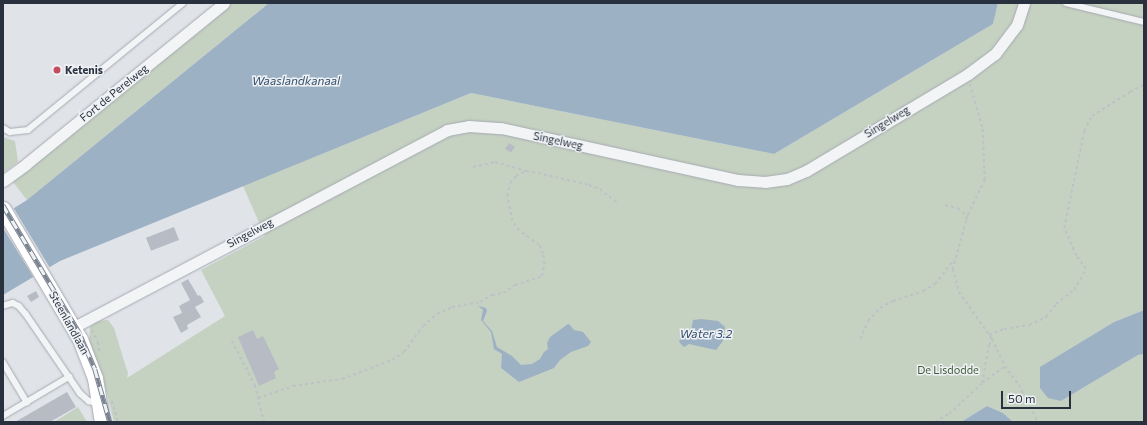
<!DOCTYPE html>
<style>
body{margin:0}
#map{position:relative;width:1147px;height:425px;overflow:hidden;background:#e0e3e8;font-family:Commissioner,sans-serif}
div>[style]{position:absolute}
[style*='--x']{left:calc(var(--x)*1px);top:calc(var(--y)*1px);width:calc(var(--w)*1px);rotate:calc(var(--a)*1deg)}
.green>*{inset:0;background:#c5d1c1}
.water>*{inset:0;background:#9db1c5}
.pier>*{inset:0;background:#e0e3e8}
.building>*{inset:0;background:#b7bcc4;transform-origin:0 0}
.path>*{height:1.5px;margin-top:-0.75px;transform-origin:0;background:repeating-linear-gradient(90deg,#bec1c6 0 3px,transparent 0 6px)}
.roads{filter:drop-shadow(0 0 1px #a6aab2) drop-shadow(0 0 1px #a6aab2)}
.lane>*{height:5.5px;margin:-2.75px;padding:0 2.75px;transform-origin:2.75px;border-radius:2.75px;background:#f2f4f6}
.street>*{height:11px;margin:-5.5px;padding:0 5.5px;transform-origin:5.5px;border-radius:5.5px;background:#f2f4f6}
.secondary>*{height:15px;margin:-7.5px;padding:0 7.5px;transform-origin:7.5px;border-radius:7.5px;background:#fff}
.rail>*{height:4.5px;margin-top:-2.25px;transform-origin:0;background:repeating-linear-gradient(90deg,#eff2f5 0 9px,#7a8390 0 18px);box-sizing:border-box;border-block:1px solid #7a8390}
.dots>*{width:11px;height:11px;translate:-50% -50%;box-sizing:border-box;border:2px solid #eff2f5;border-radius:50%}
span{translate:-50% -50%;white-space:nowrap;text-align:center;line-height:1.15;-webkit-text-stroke:3px #eff2f5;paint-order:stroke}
.poi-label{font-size:11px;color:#2a313e;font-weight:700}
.left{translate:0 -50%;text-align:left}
.street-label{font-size:11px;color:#2a313e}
.park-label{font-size:11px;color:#3e5938}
.water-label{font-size:12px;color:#36506f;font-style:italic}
.frame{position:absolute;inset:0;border:4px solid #2a313e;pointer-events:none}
.scale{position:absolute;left:1001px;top:391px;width:70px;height:18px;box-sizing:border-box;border:2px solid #2a313e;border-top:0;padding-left:5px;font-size:12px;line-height:14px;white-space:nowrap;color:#2a313e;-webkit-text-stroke:3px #eff2f5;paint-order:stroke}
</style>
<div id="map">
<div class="green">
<i style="clip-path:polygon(224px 3px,269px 3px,27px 200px,13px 182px,26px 164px)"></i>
<i style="clip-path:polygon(998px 3px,1144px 3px,1144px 310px,1114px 322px,1040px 368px,1040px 388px,1061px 401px,1138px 355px,1144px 354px,1144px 422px,1013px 422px,1003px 413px,987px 406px,961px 422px,114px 422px,108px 397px,89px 342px,90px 327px,97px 321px,108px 320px,114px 328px,125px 364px,128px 373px,127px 378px,225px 316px,201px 270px,265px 236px,243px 186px,471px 93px,774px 154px,993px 24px)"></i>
<i style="clip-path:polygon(3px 137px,15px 141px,18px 162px,3px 173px)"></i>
<i style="clip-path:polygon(78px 407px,87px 422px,54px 422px)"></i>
</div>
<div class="water">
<i style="clip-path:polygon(269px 3px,998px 3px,993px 24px,774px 154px,471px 93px,60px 261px,3px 295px,3px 215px,27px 200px)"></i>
<i style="clip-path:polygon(478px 306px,486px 308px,487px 311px,483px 321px,492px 331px,497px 347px,512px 356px,521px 365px,532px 364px,540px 359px,544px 352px,548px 349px,547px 343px,550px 337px,568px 324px,570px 325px,574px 330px,583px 332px,591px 342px,588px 346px,571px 352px,560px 360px,554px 368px,519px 382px,501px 368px,502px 354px,494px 349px,491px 332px,481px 320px,483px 310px)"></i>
<i style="clip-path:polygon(1144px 310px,1144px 354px,1138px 355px,1061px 401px,1048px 398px,1040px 388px,1040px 367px,1114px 322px)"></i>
<i style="clip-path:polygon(701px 319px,718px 321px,725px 327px,723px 341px,716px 350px,689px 344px,684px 347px,679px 342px,682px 334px,688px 334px,691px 331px,693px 320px)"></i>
<i style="clip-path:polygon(987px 406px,1003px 413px,1013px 422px,961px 422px)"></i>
</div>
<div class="pier">
<i style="clip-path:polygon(13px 207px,50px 268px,34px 278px,3px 228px,3px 212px)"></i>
</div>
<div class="building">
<i style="left:509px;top:143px;width:7px;height:7px;rotate:34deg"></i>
<i style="left:174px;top:227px;width:14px;height:30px;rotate:69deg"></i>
<i style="clip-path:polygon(188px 279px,198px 296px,200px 295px,204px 302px,195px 307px,201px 317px,187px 325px,188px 329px,181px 333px,173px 317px,182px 313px,179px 306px,190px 300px,181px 283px)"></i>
<i style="clip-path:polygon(36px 291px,39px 297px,31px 302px,27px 296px)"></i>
<i style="clip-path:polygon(253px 330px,257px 339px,263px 336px,279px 369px,274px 372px,276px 378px,259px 386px,238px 337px)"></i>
<i style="clip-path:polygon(67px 392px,76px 407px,50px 422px,15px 422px)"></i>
</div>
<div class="path">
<i style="--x:970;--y:84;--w:47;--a:73.9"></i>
<i style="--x:983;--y:129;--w:51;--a:87.8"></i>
<i style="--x:985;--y:180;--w:39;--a:116"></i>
<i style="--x:968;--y:215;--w:56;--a:105.5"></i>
<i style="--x:953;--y:269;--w:24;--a:75"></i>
<i style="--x:959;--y:292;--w:57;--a:54.9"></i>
<i style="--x:992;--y:339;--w:30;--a:64"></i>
<i style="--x:1005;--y:366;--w:24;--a:54"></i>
<i style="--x:1019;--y:385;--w:42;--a:62.8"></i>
<i style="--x:473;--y:167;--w:23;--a:-13"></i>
<i style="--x:495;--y:162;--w:32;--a:16"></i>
<i style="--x:945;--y:205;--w:13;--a:13"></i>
<i style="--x:958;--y:208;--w:6;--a:39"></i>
<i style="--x:963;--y:212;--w:9;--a:63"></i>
<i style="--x:92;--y:330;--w:13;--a:63"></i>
<i style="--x:98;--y:342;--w:12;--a:81"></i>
<i style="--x:989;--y:335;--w:16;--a:-22"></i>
<i style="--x:1004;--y:329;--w:25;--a:-9"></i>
<i style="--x:1029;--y:325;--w:19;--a:-25"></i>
<i style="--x:1046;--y:317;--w:16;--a:-52"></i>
<i style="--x:1056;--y:304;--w:23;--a:-38"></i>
<i style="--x:1074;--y:290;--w:24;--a:-60"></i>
<i style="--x:1086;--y:269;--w:16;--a:-128"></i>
<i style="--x:1076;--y:256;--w:30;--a:-113"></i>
<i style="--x:1064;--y:228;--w:99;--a:-78.3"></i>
<i style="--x:1084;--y:131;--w:17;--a:-62"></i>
<i style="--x:1092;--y:116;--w:45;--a:-32.3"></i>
<i style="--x:1130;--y:92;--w:16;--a:-27"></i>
<i style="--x:860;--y:339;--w:20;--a:-66"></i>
<i style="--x:868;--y:321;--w:18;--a:-47"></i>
<i style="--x:880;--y:308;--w:15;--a:-28"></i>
<i style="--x:893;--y:301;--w:32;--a:-18"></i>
<i style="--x:923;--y:291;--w:14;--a:-30"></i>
<i style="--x:935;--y:284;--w:31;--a:-52"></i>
<i style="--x:232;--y:341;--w:50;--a:62.4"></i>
<i style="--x:255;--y:385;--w:38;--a:76"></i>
<i style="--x:982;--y:383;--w:39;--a:-80"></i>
<i style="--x:989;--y:345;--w:7;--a:-63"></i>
<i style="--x:258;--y:398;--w:37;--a:-19"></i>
<i style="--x:293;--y:386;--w:49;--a:-8.1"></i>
<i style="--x:342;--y:379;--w:53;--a:-20.8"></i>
<i style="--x:392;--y:360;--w:14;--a:-34"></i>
<i style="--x:404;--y:352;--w:32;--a:-54"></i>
<i style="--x:423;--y:326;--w:18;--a:-41"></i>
<i style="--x:437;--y:314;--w:17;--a:-25"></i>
<i style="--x:452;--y:307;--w:28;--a:-10"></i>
<i style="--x:480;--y:302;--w:14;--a:-30"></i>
<i style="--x:492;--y:295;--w:11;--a:-10"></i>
<i style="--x:503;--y:293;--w:14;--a:-34"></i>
<i style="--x:515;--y:285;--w:28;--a:-18"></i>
<i style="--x:542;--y:276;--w:12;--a:-81"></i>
<i style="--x:544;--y:264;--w:10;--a:-96"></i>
<i style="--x:543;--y:254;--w:10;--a:-114"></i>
<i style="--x:539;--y:245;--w:24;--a:-145"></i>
<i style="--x:519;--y:231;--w:12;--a:-125"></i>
<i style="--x:512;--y:221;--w:25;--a:-101"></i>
<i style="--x:507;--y:196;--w:13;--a:-77"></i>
<i style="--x:510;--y:183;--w:9;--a:-49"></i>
<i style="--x:516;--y:176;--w:11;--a:-27"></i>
<i style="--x:526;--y:171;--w:12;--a:9"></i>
<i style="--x:538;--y:173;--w:52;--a:13.2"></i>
<i style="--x:589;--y:185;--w:12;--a:20"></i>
<i style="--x:600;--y:189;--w:24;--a:38"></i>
<i style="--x:112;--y:401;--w:22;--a:74"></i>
<i style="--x:935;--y:422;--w:16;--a:-30"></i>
<i style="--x:949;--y:414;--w:45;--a:-43.2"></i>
<i style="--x:982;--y:383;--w:29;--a:-36"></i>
</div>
<div class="roads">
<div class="lane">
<i style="--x:1066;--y:3;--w:80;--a:13.7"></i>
<i style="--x:3;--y:128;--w:8;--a:30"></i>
<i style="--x:10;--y:132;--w:18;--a:-6"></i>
<i style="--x:28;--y:130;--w:200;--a:-39.3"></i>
<i style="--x:3;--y:306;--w:10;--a:-17"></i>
<i style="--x:13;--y:303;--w:7;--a:27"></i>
<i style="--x:19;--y:306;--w:11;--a:49"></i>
<i style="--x:26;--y:314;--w:96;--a:55.6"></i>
<i style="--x:80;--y:393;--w:12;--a:42"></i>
<i style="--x:89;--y:401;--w:8;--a:14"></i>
<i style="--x:3;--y:362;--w:47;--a:59"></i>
<i style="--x:3;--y:416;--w:77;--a:-30.6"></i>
</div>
<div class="street">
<i style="--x:3;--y:181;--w:29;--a:-36"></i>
<i style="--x:26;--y:164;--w:255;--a:-39.1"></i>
<i style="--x:74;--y:327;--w:422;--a:-27.8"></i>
<i style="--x:447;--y:130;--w:22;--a:-10"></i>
<i style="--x:469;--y:126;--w:32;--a:4"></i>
<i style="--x:501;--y:128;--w:243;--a:12.4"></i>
<i style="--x:738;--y:180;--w:27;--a:4"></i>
<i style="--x:765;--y:182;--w:22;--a:-8"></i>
<i style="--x:787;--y:179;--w:21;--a:-23"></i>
<i style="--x:806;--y:171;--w:189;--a:-30.9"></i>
<i style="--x:968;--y:74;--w:34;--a:-37"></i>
<i style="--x:995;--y:54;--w:36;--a:-53"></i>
<i style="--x:1017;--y:25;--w:23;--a:-72"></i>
</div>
<div class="secondary">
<i style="--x:3;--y:209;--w:151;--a:59.4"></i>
<i style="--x:80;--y:339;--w:42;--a:69"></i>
<i style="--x:95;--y:378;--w:45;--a:81"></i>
</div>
</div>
<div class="rail">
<i style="--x:3;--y:205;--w:148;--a:59.1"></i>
<i style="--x:79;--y:332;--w:40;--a:66.6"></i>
<i style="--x:95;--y:369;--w:55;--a:74.2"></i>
</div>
<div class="dots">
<i style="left:57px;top:70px;background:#c54d5f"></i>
</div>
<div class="poi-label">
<span class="left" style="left:65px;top:70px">Ketenis</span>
</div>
<div class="street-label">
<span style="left:114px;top:93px;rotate:-39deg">Fort de Perelweg</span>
<span style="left:887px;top:122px;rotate:-31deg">Singelweg</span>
<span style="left:558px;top:141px;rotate:12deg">Singelweg</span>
<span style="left:250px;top:233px;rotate:-28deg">Singelweg</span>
<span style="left:69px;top:323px;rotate:61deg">Steenlandlaan</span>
</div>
<div class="park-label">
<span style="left:948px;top:370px">De Lisdodde</span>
</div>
<div class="water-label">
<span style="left:296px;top:81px">Waaslandkanaal</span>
<span style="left:706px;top:334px">Water 3.2</span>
</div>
<div class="frame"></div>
<div class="scale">50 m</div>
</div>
